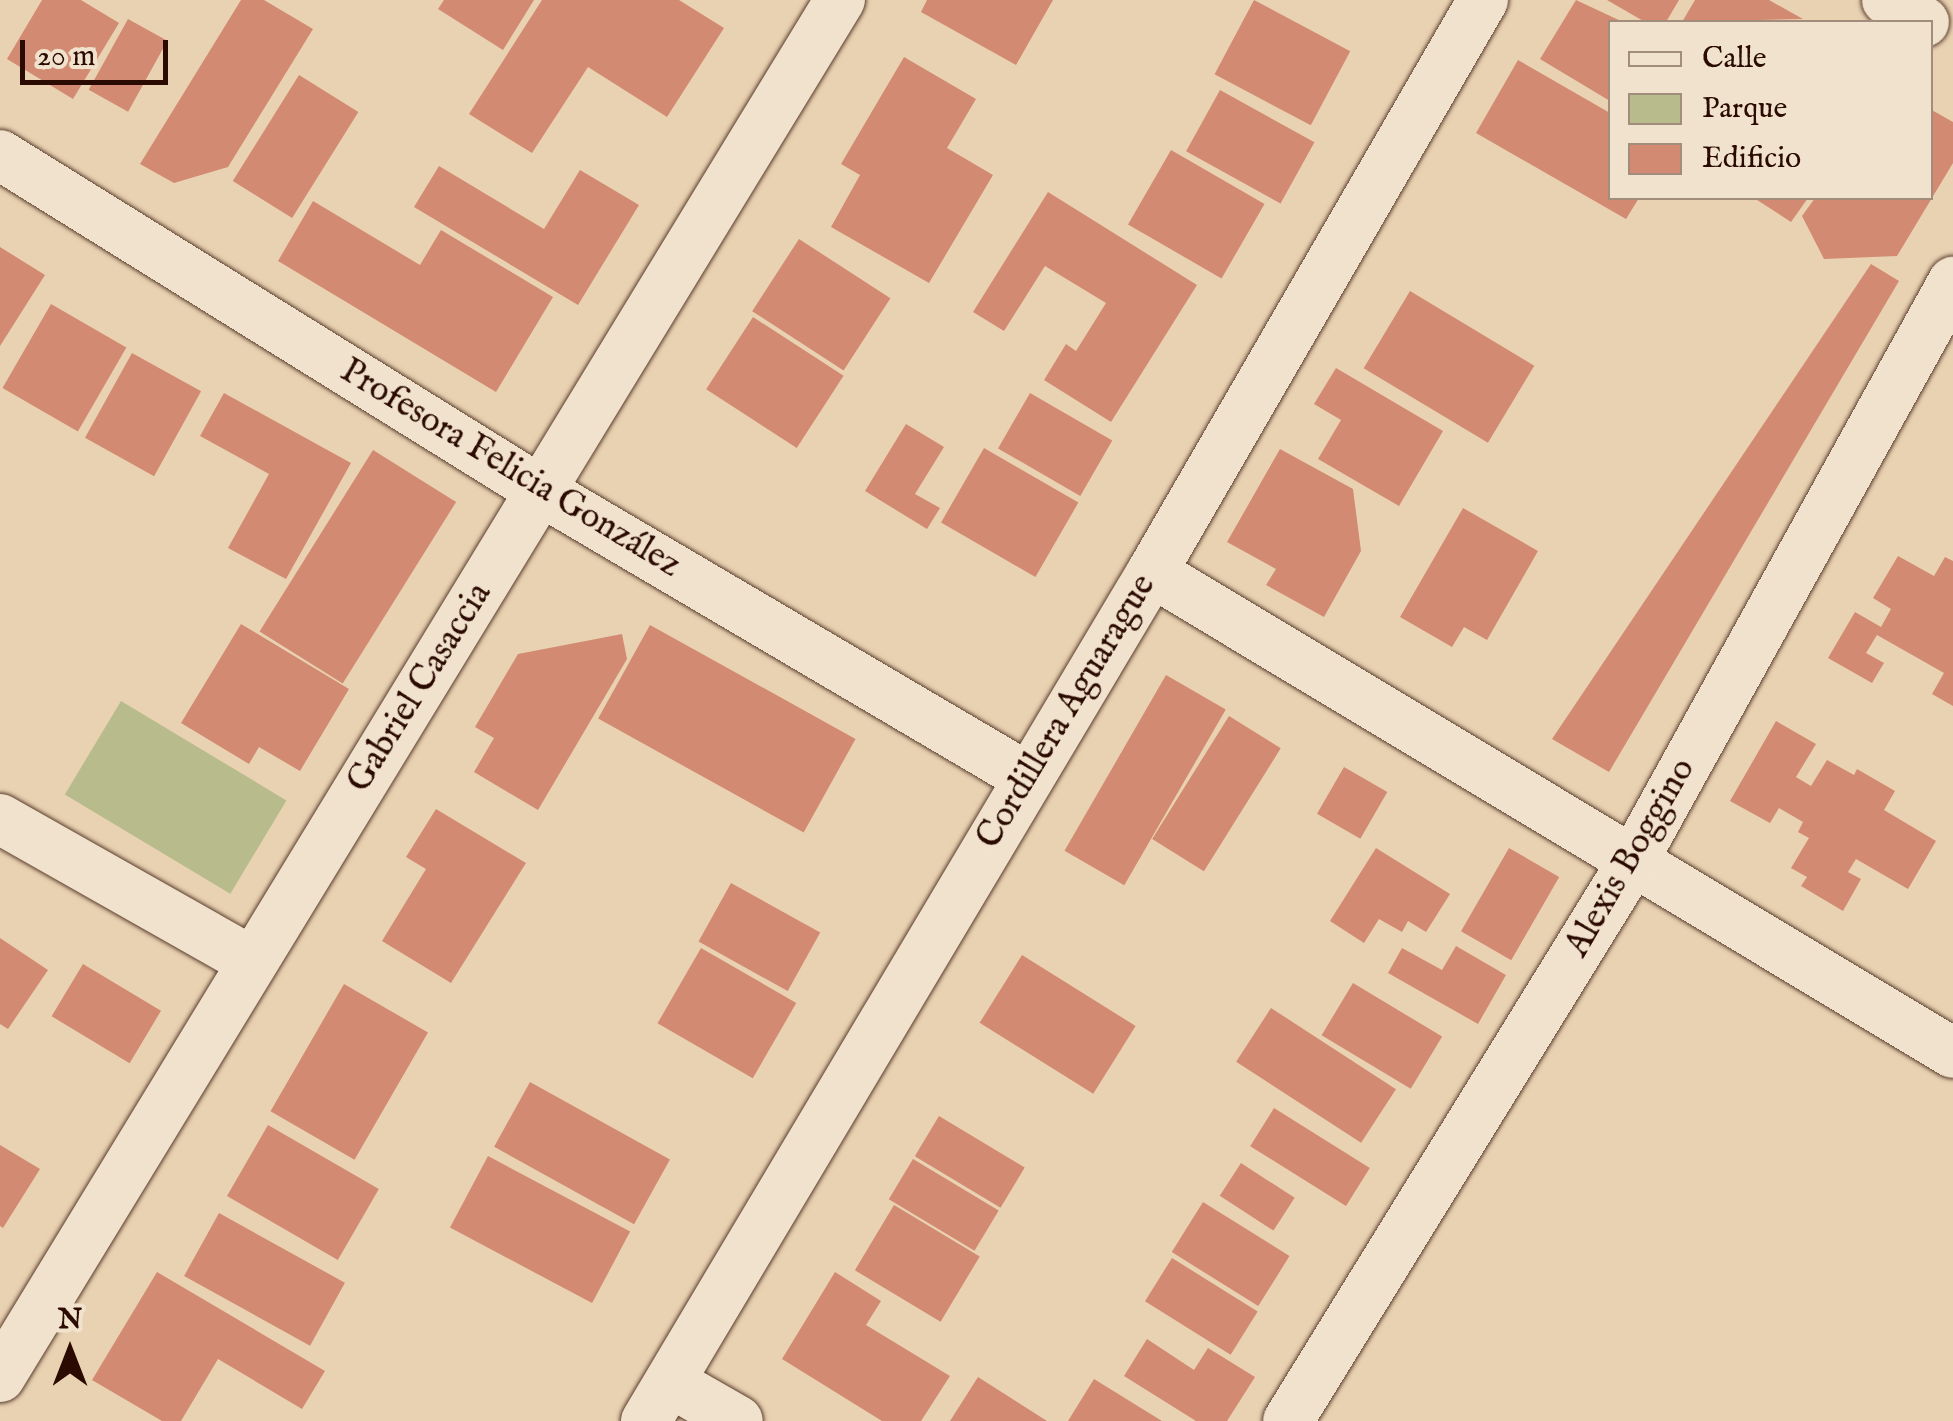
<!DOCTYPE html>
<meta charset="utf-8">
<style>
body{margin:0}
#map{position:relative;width:1953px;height:1421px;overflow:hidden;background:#e9d2b2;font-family:"IM FELL English",serif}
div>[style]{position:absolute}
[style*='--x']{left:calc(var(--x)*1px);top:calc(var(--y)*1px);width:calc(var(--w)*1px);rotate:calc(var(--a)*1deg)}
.green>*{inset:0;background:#b8bb8b;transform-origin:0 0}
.building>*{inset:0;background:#d38a72;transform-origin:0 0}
.roads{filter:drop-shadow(0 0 2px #5a3d2d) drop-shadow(0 0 2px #5a3d2d)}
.minor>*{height:50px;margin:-25px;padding:0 25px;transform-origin:25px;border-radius:25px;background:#f1e2cd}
span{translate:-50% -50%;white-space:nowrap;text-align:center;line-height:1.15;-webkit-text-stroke:10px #f1e2cd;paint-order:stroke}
.street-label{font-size:35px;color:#2b0b01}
.legend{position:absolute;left:1608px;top:20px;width:325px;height:180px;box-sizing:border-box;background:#f1e2cd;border:2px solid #a28c7b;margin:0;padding:12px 18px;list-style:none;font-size:30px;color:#2b0b01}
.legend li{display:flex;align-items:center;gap:20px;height:50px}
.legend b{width:50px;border:2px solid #a28c7b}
.north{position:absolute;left:20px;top:1301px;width:100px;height:100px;-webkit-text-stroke:8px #f1e2cd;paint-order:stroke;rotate:0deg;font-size:28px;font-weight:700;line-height:40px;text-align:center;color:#2b0b01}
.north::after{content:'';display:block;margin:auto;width:35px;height:45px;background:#2b0b01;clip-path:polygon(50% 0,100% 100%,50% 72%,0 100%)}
.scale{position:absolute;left:20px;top:40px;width:148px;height:45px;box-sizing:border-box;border:5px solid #2b0b01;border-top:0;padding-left:12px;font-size:30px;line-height:35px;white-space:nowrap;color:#2b0b01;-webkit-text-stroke:8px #f1e2cd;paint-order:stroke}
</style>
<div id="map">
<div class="green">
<i style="left:121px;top:701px;width:193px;height:109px;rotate:31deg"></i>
</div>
<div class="building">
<i style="clip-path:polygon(42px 0,81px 0,119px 23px,73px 99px,7px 59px)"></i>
<i style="clip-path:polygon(241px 0,264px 0,313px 29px,228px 167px,174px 183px,140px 164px)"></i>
<i style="clip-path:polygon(444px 0,534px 0,503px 50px,438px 9px)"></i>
<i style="clip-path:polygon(542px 0,679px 0,724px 28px,667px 117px,588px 67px,532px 153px,469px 114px)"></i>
<i style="clip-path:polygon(927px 0,1053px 0,1016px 65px,921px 12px)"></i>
<i style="left:1254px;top:0;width:109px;height:84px;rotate:28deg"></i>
<i style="clip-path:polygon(1576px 0,1623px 22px,1610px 22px,1610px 101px,1540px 59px)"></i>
<i style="clip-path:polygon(1607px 0,1679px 0,1666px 22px,1645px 22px)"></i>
<i style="clip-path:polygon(1695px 0,1769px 0,1803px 19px,1682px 22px)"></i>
<i style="left:128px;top:19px;width:45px;height:81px;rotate:29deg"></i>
<i style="clip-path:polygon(904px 57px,976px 99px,947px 148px,993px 175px,929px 283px,831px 227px,860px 175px,841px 164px)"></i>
<i style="clip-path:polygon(1518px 60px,1610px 113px,1610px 198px,1639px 198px,1626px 219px,1476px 133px)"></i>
<i style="left:299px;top:75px;width:70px;height:125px;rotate:32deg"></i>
<i style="left:1220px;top:90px;width:108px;height:70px;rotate:29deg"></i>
<i style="clip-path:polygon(1930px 109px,1953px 122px,1953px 163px,1897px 256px,1824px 259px,1802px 216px,1815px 198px,1930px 198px)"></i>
<i style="left:1171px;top:150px;width:108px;height:86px;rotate:30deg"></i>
<i style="clip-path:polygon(439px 166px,544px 229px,580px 170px,639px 205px,578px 305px,414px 207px)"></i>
<i style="clip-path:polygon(1048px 192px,1197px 285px,1111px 422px,1044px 380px,1066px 344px,1076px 351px,1106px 303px,1045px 266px,1004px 331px,973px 312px)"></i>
<i style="clip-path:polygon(1754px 198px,1808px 198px,1791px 222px)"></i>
<i style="clip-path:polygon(313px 201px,420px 265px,441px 230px,553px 297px,496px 392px,278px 261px)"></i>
<i style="left:799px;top:239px;width:109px;height:86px;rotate:33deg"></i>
<i style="clip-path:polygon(0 247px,45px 275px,0 346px)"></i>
<i style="clip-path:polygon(1871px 264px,1899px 281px,1609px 772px,1552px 739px)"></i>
<i style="left:1410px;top:291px;width:145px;height:90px;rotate:31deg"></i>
<i style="left:51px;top:304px;width:87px;height:97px;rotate:30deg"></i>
<i style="left:753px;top:317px;width:108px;height:86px;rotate:33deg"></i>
<i style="left:132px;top:353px;width:79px;height:97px;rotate:29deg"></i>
<i style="clip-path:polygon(1336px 368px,1443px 431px,1399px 506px,1318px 459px,1341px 420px,1314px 404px)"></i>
<i style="clip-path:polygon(224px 393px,351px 463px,286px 579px,228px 548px,269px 474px,200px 436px)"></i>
<i style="left:1030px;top:393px;width:95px;height:64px;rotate:30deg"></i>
<i style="clip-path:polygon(906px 424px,944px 447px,915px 494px,940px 508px,927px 529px,865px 491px)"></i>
<i style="left:984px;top:448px;width:109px;height:86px;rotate:30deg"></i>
<i style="clip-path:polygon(1280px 449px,1353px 489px,1361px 551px,1324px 617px,1266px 585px,1276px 569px,1227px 542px)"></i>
<i style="left:373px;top:450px;width:98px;height:214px;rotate:32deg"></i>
<i style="clip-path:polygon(1463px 508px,1538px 551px,1487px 640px,1464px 627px,1452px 647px,1400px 617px)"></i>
<i style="clip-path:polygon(1898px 556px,1934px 576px,1945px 557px,1953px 561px,1953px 706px,1932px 694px,1944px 673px,1877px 635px,1866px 653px,1884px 663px,1872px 683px,1828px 658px,1855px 612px,1881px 627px,1891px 609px,1873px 598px)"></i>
<i style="clip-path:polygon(241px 624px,349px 689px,300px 771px,259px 747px,249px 764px,181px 723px)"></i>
<i style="left:650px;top:625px;width:235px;height:107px;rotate:29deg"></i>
<i style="clip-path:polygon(622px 634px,627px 659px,538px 810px,474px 772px,494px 738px,475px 727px,518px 654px)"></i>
<i style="left:1166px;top:675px;width:69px;height:203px;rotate:30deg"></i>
<i style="left:1229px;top:716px;width:61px;height:145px;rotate:32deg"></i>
<i style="clip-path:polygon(1776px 721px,1816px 744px,1796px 777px,1811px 786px,1827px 760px,1854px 775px,1857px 769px,1895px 791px,1884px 810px,1936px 841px,1908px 889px,1856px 859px,1848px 872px,1861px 879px,1843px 911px,1801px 886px,1807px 877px,1791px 868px,1809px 838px,1798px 832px,1803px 822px,1779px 808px,1770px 823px,1730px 801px)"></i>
<i style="left:1344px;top:767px;width:50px;height:54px;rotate:30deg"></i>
<i style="clip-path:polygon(436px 809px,526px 863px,451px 983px,382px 941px,426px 869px,406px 857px)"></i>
<i style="clip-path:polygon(1376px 848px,1450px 894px,1426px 932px,1408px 921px,1402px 932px,1379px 919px,1364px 943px,1330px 921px)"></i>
<i style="left:1509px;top:848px;width:58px;height:96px;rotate:30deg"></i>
<i style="left:731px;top:883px;width:102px;height:67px;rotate:29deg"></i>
<i style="clip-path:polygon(0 938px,48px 970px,8px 1029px,0 1024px)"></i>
<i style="clip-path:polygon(1456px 946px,1506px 975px,1478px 1024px,1388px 973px,1402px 948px,1442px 970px)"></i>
<i style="left:701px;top:948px;width:110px;height:87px;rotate:30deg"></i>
<i style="left:1022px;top:955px;width:134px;height:80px;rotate:32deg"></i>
<i style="left:83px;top:964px;width:91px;height:61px;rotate:31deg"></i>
<i style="left:1353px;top:983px;width:104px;height:61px;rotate:31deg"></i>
<i style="left:344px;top:984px;width:97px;height:147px;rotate:30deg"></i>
<i style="left:1271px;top:1008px;width:149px;height:64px;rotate:33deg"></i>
<i style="left:530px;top:1082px;width:160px;height:74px;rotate:29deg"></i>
<i style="left:1274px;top:1108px;width:113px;height:45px;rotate:32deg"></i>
<i style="left:939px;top:1116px;width:100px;height:47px;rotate:31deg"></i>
<i style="left:268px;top:1125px;width:128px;height:82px;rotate:30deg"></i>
<i style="clip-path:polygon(0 1145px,40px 1169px,3px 1228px,0 1226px)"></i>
<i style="left:488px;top:1156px;width:161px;height:81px;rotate:28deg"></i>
<i style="left:913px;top:1159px;width:100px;height:47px;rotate:31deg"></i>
<i style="left:1241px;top:1163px;width:64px;height:39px;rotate:33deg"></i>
<i style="left:1203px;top:1202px;width:102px;height:59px;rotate:32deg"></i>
<i style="left:894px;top:1205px;width:100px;height:76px;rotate:31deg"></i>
<i style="left:219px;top:1213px;width:144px;height:72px;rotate:29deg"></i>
<i style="left:1172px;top:1258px;width:101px;height:51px;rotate:32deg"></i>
<i style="clip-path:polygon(157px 1272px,325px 1371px,302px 1409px,218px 1359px,181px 1421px,162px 1421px,92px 1380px)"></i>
<i style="clip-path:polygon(835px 1272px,881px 1301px,866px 1325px,950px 1376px,921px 1421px,882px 1421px,782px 1359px)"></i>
<i style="clip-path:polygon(1147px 1339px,1194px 1370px,1208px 1348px,1255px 1377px,1227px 1421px,1196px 1421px,1124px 1376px)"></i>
<i style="clip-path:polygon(978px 1377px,1047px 1421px,950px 1421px)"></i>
<i style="clip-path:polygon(1094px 1379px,1162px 1421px,1068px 1421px)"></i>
</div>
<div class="roads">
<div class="minor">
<i style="--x:1887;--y:0;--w:43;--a:30.7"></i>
<i style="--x:0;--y:155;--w:637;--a:31.84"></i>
<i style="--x:541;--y:491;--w:562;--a:30.49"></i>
<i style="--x:1152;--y:572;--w:934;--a:30.98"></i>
<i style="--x:0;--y:819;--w:288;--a:29.5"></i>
<i style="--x:0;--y:1377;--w:1613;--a:-58.62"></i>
<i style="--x:670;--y:1382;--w:78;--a:29.8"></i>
<i style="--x:646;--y:1421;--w:988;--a:-59.21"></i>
<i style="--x:1152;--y:572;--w:661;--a:-59.94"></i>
<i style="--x:1288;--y:1421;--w:658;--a:-58.36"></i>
<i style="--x:1633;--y:861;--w:662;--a:-61.07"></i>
</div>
</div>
<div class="street-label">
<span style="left:510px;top:469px;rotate:31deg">Profesora Felicia González</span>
<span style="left:420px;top:688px;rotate:-58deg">Gabriel Casaccia</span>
<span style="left:1067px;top:712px;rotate:-59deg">Cordillera Aguarague</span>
<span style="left:1631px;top:858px;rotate:-60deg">Alexis Boggino</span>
</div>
<ul class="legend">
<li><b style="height:12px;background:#f1e2cd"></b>Calle</li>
<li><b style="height:28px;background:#b8bb8b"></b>Parque</li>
<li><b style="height:28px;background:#d38a72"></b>Edificio</li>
</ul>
<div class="north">N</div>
<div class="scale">20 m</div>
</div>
